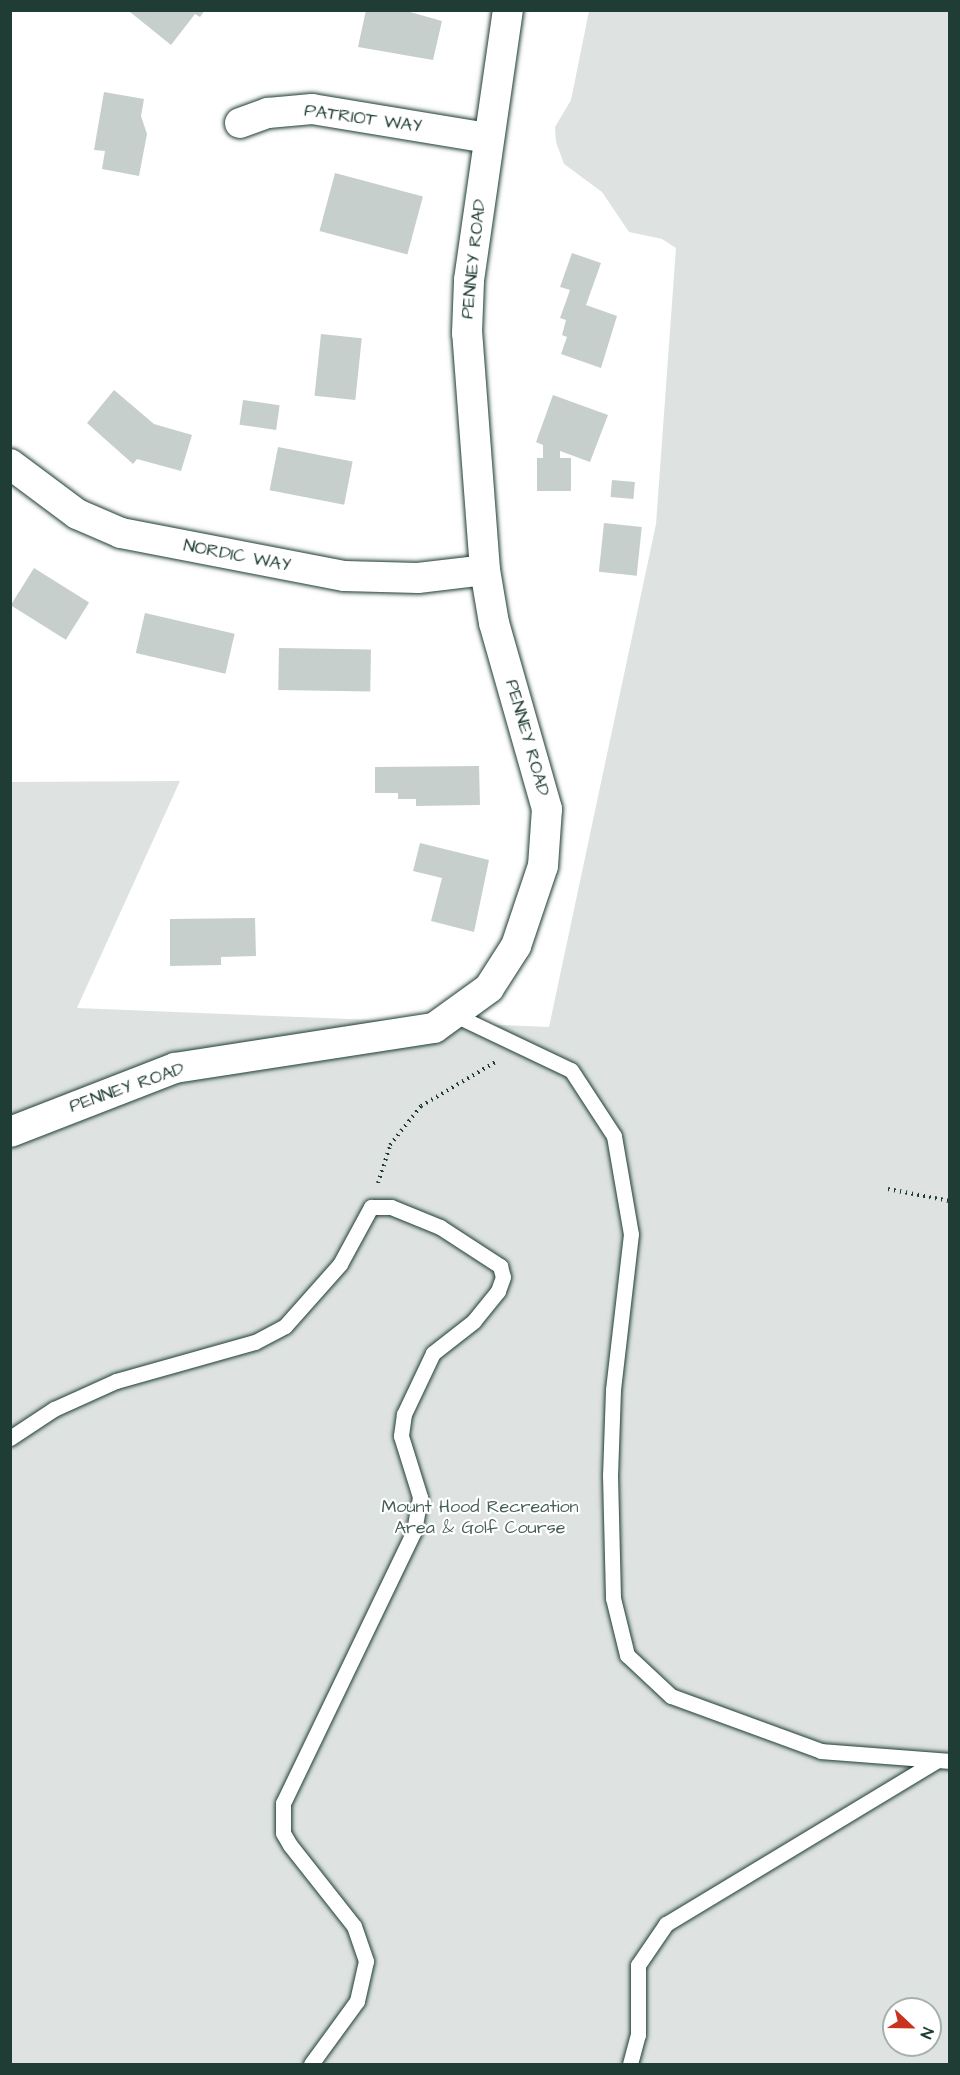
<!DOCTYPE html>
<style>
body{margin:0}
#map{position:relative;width:960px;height:2075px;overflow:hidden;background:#fff;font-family:"Architects Daughter",sans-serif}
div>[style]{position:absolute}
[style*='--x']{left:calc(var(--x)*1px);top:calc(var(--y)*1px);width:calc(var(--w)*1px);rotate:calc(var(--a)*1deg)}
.green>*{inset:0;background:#dee3e2}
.building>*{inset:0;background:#c7cfcc;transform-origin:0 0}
.path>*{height:4px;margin-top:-2px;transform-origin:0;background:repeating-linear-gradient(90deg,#1f3d34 0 1.5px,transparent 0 6px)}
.roads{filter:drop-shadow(0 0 2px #1f3d34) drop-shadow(0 0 2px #1f3d34)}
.service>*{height:15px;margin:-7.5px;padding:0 7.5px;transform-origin:7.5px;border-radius:7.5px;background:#fff}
.minor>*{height:30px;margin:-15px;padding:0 15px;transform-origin:15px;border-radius:15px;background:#fff}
span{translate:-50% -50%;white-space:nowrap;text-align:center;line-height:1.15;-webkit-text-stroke:4.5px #fff;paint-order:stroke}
.street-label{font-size:18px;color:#1f3d34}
.park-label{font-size:18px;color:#455e57}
.frame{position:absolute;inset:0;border:12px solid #1f3d34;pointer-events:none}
.north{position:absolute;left:882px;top:1997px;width:60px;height:60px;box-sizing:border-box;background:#fff;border:2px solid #a5b1ae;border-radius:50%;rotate:112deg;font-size:16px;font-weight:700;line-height:24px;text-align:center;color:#1f3d34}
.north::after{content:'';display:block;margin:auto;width:21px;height:27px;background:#c8321e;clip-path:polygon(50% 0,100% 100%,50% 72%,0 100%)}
</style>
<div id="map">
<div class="green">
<i style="clip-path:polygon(evenodd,589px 11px,949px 11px,949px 2064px,11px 2064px,10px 782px,180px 781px,77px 1008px,549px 1027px,656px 524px,676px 248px,662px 239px,629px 232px,602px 192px,564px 164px,556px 142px,555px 127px,571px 100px,589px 11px,894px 2009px,930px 2009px,930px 2045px,894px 2045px,894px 2009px)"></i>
</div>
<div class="building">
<i style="clip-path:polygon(205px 10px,200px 17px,195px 14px,171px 45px,130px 12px)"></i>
<i style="clip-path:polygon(366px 10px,403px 10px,442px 21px,433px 60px,358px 47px)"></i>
<i style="clip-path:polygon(104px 92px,144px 99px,141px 116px,147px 134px,139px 176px,102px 169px,105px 151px,94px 150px)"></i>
<i style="left:335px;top:173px;width:91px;height:60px;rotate:15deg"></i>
<i style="clip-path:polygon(572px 253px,601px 263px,586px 305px,617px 316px,601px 368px,561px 354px,567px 337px,562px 335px,566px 320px,560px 318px,570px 290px,560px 287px)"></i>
<i style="left:321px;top:334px;width:41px;height:62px;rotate:6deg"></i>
<i style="clip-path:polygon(114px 390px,154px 424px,192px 435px,181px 471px,137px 459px,133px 464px,87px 423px)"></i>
<i style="clip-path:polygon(553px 395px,608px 415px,590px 462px,560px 451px,560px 458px,571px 458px,571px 491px,537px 491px,537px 458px,543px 458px,543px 445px,536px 442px)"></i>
<i style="left:243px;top:400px;width:37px;height:25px;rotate:8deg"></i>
<i style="left:278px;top:447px;width:76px;height:44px;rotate:11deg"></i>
<i style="left:612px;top:480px;width:23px;height:17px;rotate:5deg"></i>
<i style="left:604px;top:523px;width:38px;height:49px;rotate:6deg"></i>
<i style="left:34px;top:568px;width:65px;height:44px;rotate:32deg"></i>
<i style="left:145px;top:613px;width:92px;height:41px;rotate:13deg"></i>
<i style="left:279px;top:648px;width:92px;height:42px;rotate:1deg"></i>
<i style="clip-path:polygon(479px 766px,480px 805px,416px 806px,416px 799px,398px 799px,398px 793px,375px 793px,375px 767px)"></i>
<i style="clip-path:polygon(420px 843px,489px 860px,474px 932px,431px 921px,442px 878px,413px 871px)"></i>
<i style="clip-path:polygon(255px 918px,256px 956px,221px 957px,221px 965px,170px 966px,170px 919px)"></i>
</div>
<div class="path">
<i style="--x:378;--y:1183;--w:40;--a:-72"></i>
<i style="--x:390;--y:1145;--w:50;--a:-51.5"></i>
<i style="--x:421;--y:1106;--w:88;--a:-30.6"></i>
<i style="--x:888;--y:1189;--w:63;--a:11"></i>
</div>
<div class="roads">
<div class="service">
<i style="--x:455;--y:1015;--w:128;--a:25.4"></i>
<i style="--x:571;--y:1070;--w:79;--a:56.9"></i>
<i style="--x:614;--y:1136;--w:99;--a:80.2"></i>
<i style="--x:631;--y:1234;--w:157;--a:96.6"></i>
<i style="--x:613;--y:1390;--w:85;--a:92"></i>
<i style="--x:610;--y:1475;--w:123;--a:88.6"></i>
<i style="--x:613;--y:1598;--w:59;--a:76.2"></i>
<i style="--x:627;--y:1655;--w:60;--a:43"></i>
<i style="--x:671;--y:1696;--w:160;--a:20.1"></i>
<i style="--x:821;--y:1751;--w:129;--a:4.4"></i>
<i style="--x:10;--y:1438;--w:53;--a:-33.4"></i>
<i style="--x:54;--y:1409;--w:68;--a:-24.3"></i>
<i style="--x:116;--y:1381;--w:144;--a:-15.7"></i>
<i style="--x:255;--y:1342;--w:34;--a:-28"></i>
<i style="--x:285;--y:1326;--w:83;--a:-48.4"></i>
<i style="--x:340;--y:1264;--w:65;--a:-61.5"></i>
<i style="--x:371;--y:1207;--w:20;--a:0"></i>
<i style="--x:391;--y:1207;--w:53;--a:22.2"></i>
<i style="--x:440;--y:1227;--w:72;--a:33"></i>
<i style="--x:500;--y:1266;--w:11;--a:75"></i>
<i style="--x:503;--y:1277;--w:15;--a:110"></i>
<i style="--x:498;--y:1291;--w:38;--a:129"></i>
<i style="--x:474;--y:1321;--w:52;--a:142"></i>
<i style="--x:433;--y:1353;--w:68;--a:115.4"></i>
<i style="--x:404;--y:1414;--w:22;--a:98"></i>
<i style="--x:401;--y:1436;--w:64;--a:72.7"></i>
<i style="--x:420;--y:1497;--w:35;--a:100"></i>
<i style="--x:414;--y:1531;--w:302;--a:115.7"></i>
<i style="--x:283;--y:1803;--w:30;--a:90"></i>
<i style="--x:283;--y:1833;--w:14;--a:60"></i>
<i style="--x:290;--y:1845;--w:103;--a:51.7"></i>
<i style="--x:354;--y:1926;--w:37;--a:71"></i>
<i style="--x:366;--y:1961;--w:41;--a:102.7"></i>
<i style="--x:357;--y:2001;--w:78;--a:126.1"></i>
<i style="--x:630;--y:2064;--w:30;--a:-75"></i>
<i style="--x:638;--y:2035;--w:70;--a:-90"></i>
<i style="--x:638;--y:1965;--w:50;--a:-55.7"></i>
<i style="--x:666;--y:1924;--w:314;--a:-31.1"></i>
</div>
<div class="minor">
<i style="--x:240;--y:123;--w:30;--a:-20"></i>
<i style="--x:268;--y:113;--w:44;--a:-5.2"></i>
<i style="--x:312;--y:109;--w:178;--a:9.4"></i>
<i style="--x:10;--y:464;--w:84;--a:36.7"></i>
<i style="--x:77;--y:514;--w:48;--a:23.4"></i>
<i style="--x:121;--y:533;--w:227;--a:10.9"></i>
<i style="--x:344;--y:576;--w:74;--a:1.5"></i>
<i style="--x:418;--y:578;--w:67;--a:-6.8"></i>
<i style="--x:10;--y:1132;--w:177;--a:-21.2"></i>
<i style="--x:175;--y:1068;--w:262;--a:-8.8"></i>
<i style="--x:434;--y:1028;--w:68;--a:-36"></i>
<i style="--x:489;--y:988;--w:50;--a:-57.3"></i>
<i style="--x:516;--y:946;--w:84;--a:-71.4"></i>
<i style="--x:543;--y:866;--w:57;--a:-86"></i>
<i style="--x:547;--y:809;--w:193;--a:-105.9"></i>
<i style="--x:494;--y:623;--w:54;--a:-99.6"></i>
<i style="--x:485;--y:570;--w:238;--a:-94.3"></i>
<i style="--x:467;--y:333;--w:53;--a:-87.8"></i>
<i style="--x:469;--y:280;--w:273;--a:-81.8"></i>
</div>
</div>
<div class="street-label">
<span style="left:363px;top:119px;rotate:8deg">PATRIOT WAY</span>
<span style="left:474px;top:259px;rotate:-84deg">PENNEY ROAD</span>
<span style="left:237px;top:556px;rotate:11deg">NORDIC WAY</span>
<span style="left:527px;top:738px;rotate:74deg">PENNEY ROAD</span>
<span style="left:127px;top:1088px;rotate:-19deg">PENNEY ROAD</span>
</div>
<div class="park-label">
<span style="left:480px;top:1518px">Mount Hood Recreation<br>Area &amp; Golf Course</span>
</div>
<div class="frame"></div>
<div class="north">N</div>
</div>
